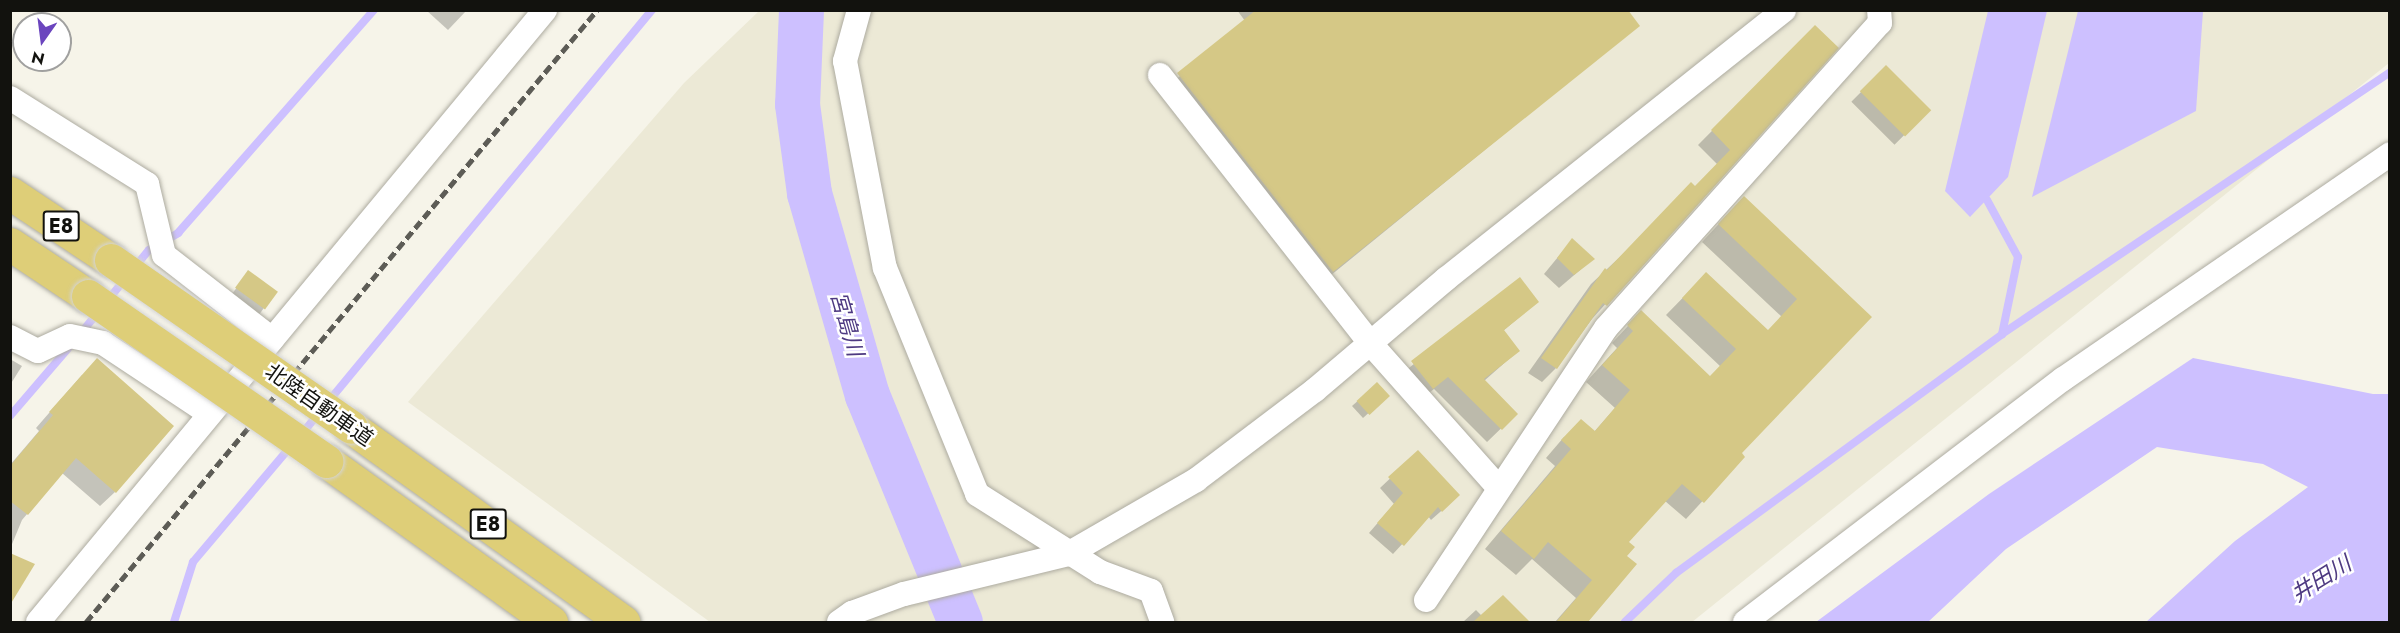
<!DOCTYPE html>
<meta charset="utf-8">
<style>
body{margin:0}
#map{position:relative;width:2400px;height:633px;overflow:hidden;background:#f6f4e9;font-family:Jost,"Noto Sans JP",sans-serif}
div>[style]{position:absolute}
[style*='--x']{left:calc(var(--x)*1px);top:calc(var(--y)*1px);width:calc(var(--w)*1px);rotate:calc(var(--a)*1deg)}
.built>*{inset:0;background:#ece9d6}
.water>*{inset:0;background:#cdc0ff}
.shadow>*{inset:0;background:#0003;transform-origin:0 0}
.stream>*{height:8px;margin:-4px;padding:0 4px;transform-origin:4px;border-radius:4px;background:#cdc0ff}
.river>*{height:45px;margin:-22.5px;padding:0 22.5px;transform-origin:22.5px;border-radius:22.5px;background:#cdc0ff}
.building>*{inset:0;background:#d5c886;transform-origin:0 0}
.roads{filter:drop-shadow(0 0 2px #adaba0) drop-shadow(0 0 2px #adaba0)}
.minor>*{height:24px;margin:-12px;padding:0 12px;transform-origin:12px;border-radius:12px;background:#fff}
.highway>*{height:33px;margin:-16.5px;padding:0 16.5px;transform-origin:16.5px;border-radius:16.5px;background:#dece78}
.rail>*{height:4.5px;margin-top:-2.25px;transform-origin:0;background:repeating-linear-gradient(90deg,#5d5c56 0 9px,transparent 0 13.5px)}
.bridges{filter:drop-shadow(0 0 2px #d4d4d4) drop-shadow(0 0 2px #d4d4d4)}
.highway-bridge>*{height:33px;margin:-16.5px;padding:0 16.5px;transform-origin:16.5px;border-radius:16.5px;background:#dece78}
span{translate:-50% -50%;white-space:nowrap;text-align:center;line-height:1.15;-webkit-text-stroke:5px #fff;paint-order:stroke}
.shield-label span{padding:2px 4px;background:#fff;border:2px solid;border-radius:4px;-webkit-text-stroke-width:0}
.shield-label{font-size:20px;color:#12120e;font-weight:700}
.street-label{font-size:21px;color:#12120e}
.water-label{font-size:22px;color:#4e3a82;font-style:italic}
.frame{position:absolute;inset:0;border:12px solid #12120e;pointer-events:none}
.north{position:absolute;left:12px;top:12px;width:60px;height:60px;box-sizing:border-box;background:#fff;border:2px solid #a0a09f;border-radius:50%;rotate:194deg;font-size:16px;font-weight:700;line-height:24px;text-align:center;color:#12120e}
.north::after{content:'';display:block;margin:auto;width:21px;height:27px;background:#6b45be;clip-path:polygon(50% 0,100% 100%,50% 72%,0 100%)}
</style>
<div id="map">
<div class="built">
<i style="clip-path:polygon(759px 11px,2389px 11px,2389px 63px,1692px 622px,710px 622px,408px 402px,684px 83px)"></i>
</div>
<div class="water">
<i style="clip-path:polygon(1988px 11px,2047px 11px,2008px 177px,1970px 217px,1945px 191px)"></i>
<i style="clip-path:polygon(2078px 11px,2203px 11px,2196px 111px,2032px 197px)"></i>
<i style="clip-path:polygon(2193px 358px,2373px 394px,2389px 394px,2389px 622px,2146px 622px,2235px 541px,2308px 487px,2263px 464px,2157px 447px,2006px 549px,1928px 622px,1816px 622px,1989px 494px)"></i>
</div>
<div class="shadow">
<i style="clip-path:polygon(426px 10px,467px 10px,448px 30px)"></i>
<i style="clip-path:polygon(1237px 10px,1626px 10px,1638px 25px,1314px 289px,1160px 93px,1245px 21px)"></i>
<i style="clip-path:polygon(1815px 27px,1836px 48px,1592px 319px,1556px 368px,1542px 382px,1528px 373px,1591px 284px,1718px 165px,1698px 145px)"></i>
<i style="left:1886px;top:67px;width:61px;height:49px;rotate:45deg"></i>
<i style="clip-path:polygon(1727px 215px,1869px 317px,1739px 454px,1743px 457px,1686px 519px,1665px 501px,1627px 543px,1625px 556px,1635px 565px,1586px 622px,1555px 622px,1576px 598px,1532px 559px,1516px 575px,1485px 549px,1555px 466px,1546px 458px,1564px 437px,1594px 432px,1615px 408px,1586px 382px,1617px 348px,1612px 343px,1641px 312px,1710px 378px,1721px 367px,1666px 315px,1706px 274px,1768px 332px,1782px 317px,1702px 242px)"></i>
<i style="clip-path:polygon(1572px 240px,1593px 259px,1559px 288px,1544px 274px)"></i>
<i style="left:248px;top:272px;width:34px;height:33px;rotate:36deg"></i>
<i style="clip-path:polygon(1519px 279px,1537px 302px,1503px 331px,1518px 351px,1484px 381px,1516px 414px,1487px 442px,1434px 389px,1419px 401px,1399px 376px)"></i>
<i style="clip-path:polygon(10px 359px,22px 366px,10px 385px)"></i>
<i style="clip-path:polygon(82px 375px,115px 492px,100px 506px,62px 473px,22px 520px,10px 549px,10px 465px,39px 431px,36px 428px)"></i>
<i style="clip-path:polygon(1377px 384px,1383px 400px,1363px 418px,1352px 406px)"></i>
<i style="clip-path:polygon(1418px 452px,1448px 505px,1431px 520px,1428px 516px,1393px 554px,1369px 533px,1394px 504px,1380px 488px)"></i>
<i style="clip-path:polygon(1503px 597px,1528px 622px,1463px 622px,1476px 610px,1482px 616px)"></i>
</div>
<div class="stream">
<i style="--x:1987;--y:200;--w:65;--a:61.5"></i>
<i style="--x:2018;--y:257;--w:79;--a:101.7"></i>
<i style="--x:135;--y:267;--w:22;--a:-51"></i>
<i style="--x:149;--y:250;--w:34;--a:-30"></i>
<i style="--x:178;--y:233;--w:297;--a:-48.7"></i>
<i style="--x:108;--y:300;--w:27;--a:-51"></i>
<i style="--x:80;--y:334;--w:30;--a:-50"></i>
<i style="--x:328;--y:402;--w:509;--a:-50.43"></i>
<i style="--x:10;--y:416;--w:95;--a:-49.3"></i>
<i style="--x:301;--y:435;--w:27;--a:-51"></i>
<i style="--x:174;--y:622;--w:63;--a:-72.4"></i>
<i style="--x:193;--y:562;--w:152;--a:-49.8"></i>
<i style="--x:1625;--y:622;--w:71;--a:-43.9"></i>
<i style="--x:1676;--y:573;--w:404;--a:-36.2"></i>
<i style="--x:2002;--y:334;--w:468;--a:-34"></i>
</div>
<div class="river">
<i style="--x:801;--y:10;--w:94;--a:92.4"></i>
<i style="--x:797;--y:104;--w:90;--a:82.3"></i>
<i style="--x:809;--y:193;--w:210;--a:74"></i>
<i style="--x:867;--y:395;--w:245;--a:67.7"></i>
</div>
<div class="building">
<i style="clip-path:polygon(1256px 10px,1628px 10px,1640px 26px,1333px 272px,1177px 73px)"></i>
<i style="clip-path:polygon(1815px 25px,1839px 48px,1607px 306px,1603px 303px,1557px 369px,1541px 358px,1605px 268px,1607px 270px,1691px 182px,1695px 186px,1730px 150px,1711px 130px)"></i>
<i style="left:1886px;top:65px;width:64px;height:37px;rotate:45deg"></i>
<i style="clip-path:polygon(1744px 196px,1872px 317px,1742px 453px,1745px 457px,1704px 503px,1682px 484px,1629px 542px,1635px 547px,1627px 556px,1637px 564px,1588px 622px,1556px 622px,1592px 580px,1548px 542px,1534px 559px,1501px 531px,1571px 449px,1561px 440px,1581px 419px,1595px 431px,1630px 390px,1602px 365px,1633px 331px,1627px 325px,1641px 310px,1710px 376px,1736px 349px,1682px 298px,1706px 272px,1768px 330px,1797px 299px,1718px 224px)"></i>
<i style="clip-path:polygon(1572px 238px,1595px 259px,1574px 275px,1557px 258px)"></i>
<i style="left:248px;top:270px;width:37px;height:22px;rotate:36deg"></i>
<i style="clip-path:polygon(1520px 277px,1539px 302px,1504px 330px,1520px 351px,1484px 379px,1518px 414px,1502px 430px,1448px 377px,1433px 389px,1411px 361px)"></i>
<i style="clip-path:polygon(97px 358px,174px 426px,116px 493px,76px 458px,28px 515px,10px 501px,10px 466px,53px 415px,49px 412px)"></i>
<i style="left:1377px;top:382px;width:19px;height:28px;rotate:47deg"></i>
<i style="clip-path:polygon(1418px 450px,1460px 495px,1442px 512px,1438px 507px,1404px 546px,1377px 523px,1403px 493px,1388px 477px)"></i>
<i style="clip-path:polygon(10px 553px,35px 564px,10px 605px)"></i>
<i style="clip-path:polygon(1503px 595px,1530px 622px,1473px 622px)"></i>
</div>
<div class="roads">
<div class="minor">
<i style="--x:859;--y:10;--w:53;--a:105.4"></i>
<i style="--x:845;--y:61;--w:211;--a:79.1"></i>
<i style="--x:885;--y:268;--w:244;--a:67.8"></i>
<i style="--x:977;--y:494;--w:146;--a:32.4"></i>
<i style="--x:1100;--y:572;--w:54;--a:20.4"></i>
<i style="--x:1151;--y:591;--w:33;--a:70"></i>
<i style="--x:1160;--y:75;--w:340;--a:51.9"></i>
<i style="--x:1370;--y:343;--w:193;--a:48.4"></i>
<i style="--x:10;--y:98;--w:162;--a:32.1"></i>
<i style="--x:147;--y:184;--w:73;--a:76.5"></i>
<i style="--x:164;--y:255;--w:137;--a:37.9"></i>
<i style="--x:10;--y:337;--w:31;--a:27"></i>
<i style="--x:38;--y:351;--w:35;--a:-25"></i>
<i style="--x:70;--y:336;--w:34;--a:12"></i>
<i style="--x:103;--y:343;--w:128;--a:33.6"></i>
<i style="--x:1426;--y:600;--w:326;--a:-56.5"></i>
<i style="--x:1606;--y:328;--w:410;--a:-48.1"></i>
<i style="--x:1880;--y:23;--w:13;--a:-94"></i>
<i style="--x:38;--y:622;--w:795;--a:-50.36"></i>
<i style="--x:839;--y:622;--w:16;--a:-35"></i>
<i style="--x:852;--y:613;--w:55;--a:-20.1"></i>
<i style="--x:904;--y:594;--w:169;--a:-13.7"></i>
<i style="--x:1068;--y:554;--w:148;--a:-30"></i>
<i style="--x:1196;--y:480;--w:149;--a:-37.1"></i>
<i style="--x:1315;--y:390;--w:172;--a:-40.3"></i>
<i style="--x:1446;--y:279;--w:432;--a:-38.5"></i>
<i style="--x:1745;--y:622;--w:400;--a:-37.4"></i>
<i style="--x:2063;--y:379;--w:397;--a:-34.5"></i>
</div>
<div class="highway">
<i style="--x:10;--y:193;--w:121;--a:33.6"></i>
<i style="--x:10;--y:244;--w:94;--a:33.7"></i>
<i style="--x:351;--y:427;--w:335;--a:35.6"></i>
<i style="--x:326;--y:461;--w:277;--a:35.6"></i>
</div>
</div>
<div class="rail">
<i style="--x:86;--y:622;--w:797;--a:-50.14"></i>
</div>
<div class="bridges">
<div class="highway-bridge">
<i style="--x:111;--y:260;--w:292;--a:34.8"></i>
<i style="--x:88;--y:296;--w:290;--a:34.7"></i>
</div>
</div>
<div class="shield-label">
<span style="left:61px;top:226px">E8</span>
<span style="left:488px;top:524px">E8</span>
</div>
<div class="street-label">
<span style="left:319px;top:405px;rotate:35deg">北陸自動車道</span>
</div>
<div class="water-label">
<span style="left:847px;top:324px;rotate:74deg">宮島川</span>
<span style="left:2321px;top:579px;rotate:-32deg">井田川</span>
</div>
<div class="frame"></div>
<div class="north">N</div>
</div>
